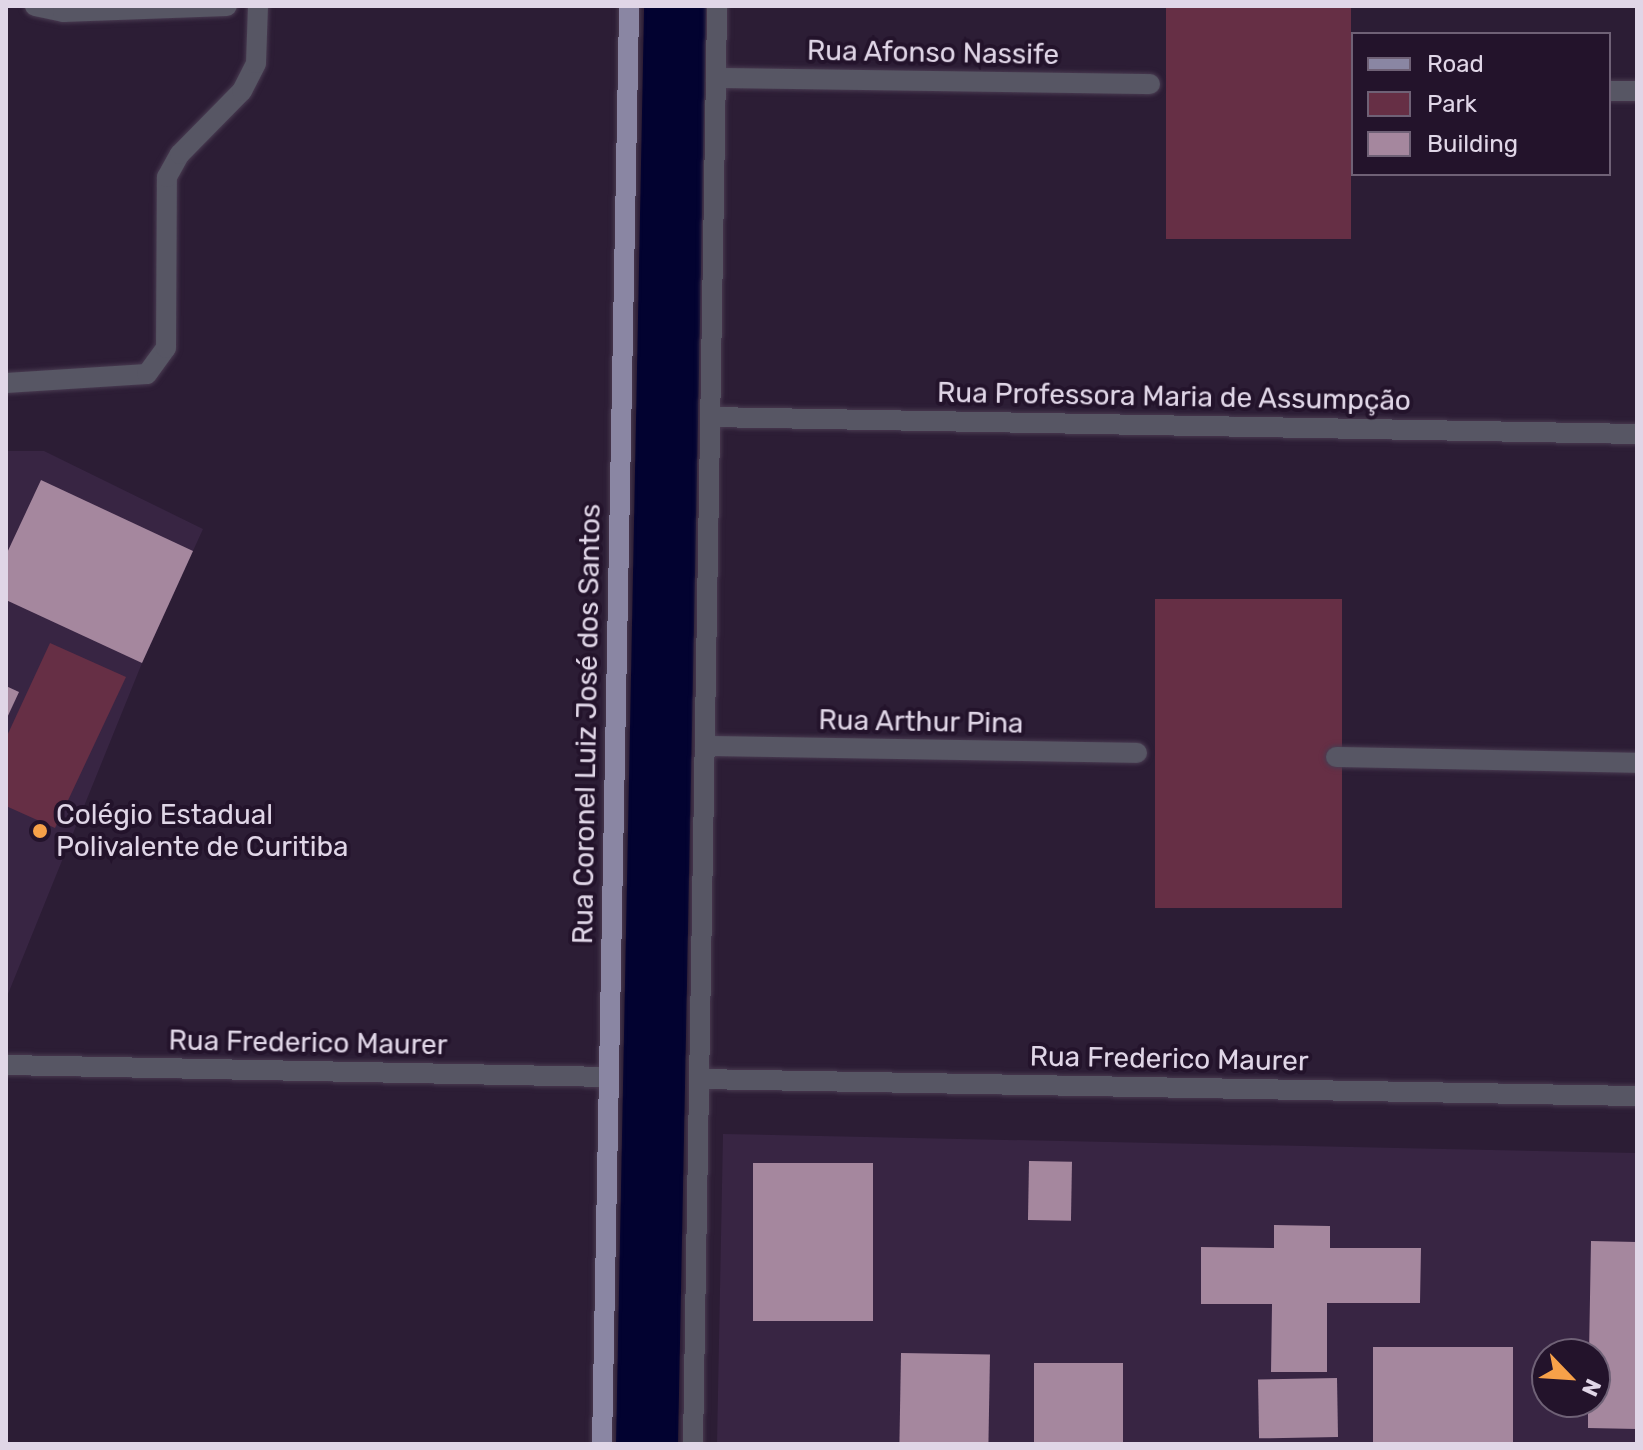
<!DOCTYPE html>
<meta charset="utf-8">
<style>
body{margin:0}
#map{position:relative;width:1643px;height:1450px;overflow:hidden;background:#2c1d35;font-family:Rubik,sans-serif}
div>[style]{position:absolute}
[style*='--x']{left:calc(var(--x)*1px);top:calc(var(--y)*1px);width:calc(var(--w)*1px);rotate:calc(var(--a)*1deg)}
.built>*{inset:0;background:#382543}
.green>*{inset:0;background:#662f45;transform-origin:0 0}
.river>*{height:62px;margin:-31px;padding:0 31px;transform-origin:31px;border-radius:31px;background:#020230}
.building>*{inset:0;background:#a5879e;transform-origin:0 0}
.roads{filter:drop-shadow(0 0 2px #493b51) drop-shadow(0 0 2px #493b51)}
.minor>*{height:20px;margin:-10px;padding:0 10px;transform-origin:10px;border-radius:10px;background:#575664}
.major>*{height:20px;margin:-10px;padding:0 10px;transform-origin:10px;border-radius:10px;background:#8a86a3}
.dots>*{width:22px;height:22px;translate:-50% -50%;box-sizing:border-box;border:4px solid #23132b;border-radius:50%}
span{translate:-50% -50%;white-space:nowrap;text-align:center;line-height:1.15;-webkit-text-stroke:8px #23132b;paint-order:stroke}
.street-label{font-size:28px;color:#e0d6e7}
.poi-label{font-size:28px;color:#e0d6e7}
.left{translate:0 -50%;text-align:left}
.frame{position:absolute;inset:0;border:8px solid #e0d6e7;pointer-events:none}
.legend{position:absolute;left:1351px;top:32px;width:260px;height:144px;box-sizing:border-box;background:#23132b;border:2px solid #6f6176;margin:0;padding:10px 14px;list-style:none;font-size:24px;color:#e0d6e7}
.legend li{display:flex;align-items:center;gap:16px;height:40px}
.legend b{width:40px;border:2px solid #6f6176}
.north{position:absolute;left:1531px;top:1338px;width:80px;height:80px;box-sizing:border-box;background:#23132b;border:2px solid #6f6176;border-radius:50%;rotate:115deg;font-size:22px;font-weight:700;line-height:32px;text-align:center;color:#e0d6e7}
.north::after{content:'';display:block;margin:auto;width:28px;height:36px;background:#f7a149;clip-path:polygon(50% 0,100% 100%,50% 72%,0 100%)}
</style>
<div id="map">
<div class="built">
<i style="clip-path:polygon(6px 451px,44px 451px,203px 529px,142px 663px,6px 999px)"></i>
<i style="clip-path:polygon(evenodd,723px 1134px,1637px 1153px,1637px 1444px,717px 1444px,723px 1134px,1547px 1354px,1595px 1354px,1595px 1402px,1547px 1402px,1547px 1354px)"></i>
</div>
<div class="green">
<i style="left:1166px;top:6px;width:185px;height:233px"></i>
<i style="left:1155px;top:599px;width:187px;height:309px"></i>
<i style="clip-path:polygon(50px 643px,126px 677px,55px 828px,6px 806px,6px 738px)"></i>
</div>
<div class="river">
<i style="--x:647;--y:1444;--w:1438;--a:-88.88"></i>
</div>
<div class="building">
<i style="clip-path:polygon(41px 480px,193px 551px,142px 663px,6px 600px,6px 555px)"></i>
<i style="clip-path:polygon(6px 686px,19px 692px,6px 720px)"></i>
<i style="left:1029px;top:1161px;width:43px;height:59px;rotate:1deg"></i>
<i style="left:753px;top:1163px;width:120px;height:158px"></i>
<i style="clip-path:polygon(1274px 1225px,1330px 1226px,1330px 1248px,1421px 1248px,1420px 1303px,1327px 1303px,1327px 1372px,1271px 1372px,1272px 1304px,1201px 1304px,1201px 1247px,1274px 1248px)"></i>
<i style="clip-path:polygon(1591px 1241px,1637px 1242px,1637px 1429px,1588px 1428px,1588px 1402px,1595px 1402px,1595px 1354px,1589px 1354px)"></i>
<i style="left:1373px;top:1347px;width:140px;height:97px"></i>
<i style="left:901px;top:1353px;width:89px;height:91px;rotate:1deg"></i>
<i style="left:1034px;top:1363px;width:89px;height:81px"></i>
<i style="left:1337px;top:1378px;width:59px;height:79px;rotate:89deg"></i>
</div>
<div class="roads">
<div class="minor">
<i style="--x:35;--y:6;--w:29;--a:12"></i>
<i style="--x:63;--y:12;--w:164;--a:-2.1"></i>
<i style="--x:716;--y:78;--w:434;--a:0.8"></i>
<i style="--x:1609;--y:91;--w:28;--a:0"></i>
<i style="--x:6;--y:383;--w:141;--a:-3.7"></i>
<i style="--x:147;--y:374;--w:32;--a:-54"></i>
<i style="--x:166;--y:348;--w:171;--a:-89.7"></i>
<i style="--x:167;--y:177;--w:26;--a:-61"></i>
<i style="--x:180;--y:154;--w:88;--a:-45.5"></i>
<i style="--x:242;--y:91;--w:31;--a:-63"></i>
<i style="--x:256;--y:63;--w:57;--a:-88"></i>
<i style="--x:710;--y:417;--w:927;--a:1.05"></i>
<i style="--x:705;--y:746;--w:432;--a:0.9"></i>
<i style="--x:1336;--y:757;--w:301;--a:1.1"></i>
<i style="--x:6;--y:1065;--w:603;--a:1.14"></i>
<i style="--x:699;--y:1079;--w:938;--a:1.04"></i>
<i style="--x:693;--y:1444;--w:1438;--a:-89.04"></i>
</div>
<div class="major">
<i style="--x:602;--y:1444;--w:1438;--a:-88.92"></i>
</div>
</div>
<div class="dots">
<i style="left:40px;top:831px;background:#f7a149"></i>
</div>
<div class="street-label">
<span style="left:933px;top:53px;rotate:1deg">Rua Afonso Nassife</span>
<span style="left:1174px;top:397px;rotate:1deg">Rua Professora Maria de Assumpção</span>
<span style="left:921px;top:722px;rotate:1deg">Rua Arthur Pina</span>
<span style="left:587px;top:724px;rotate:-89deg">Rua Coronel Luiz José dos Santos</span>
<span style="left:308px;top:1043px;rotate:1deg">Rua Frederico Maurer</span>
<span style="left:1169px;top:1059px;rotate:1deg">Rua Frederico Maurer</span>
</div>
<div class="poi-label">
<span class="left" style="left:56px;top:831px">Colégio Estadual<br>Polivalente de Curitiba</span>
</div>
<div class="frame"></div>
<ul class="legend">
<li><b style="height:10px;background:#8a86a3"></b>Road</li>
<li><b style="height:22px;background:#662f45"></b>Park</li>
<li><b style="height:22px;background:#a5879e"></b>Building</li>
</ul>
<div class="north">N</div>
</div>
